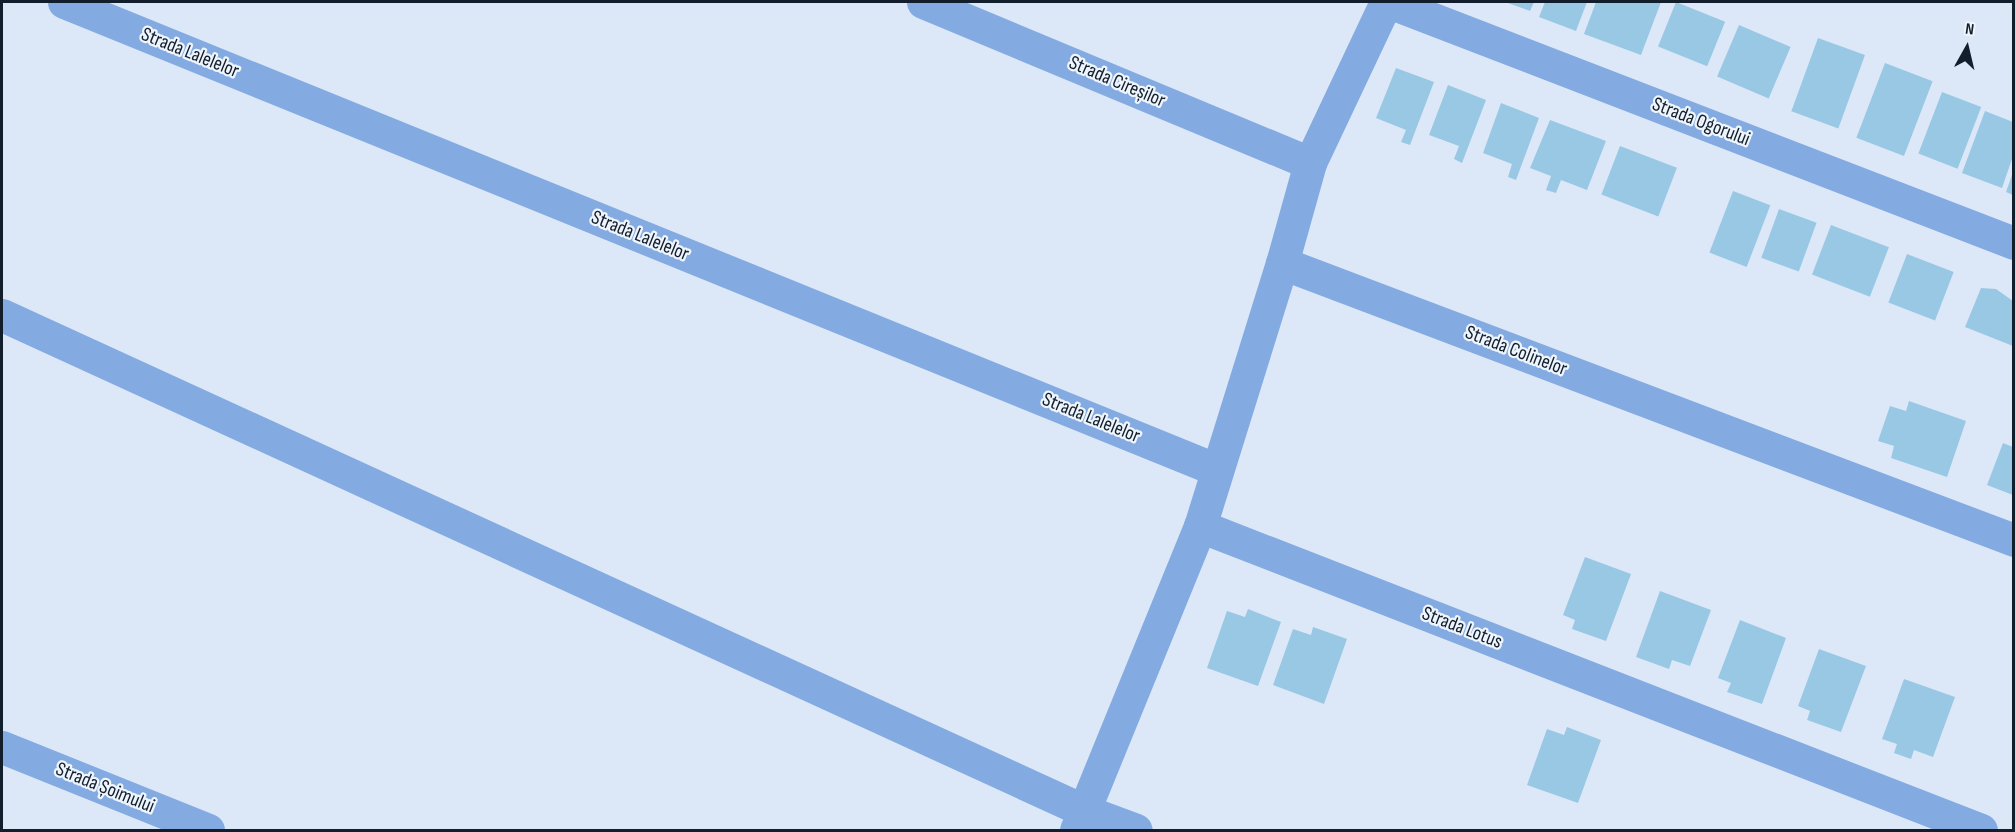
<!DOCTYPE html>
<meta charset="utf-8">
<style>
body{margin:0}
#map{position:relative;width:2015px;height:832px;overflow:hidden;background:#dce8f8;font-family:"Sofia Sans Condensed",sans-serif}
div>[style]{position:absolute}
[style*='--x']{left:calc(var(--x)*1px);top:calc(var(--y)*1px);width:calc(var(--w)*1px);rotate:calc(var(--a)*1deg)}
.building>*{inset:0;background:#99c8e5;transform-origin:0 0}
.minor>*{height:33px;margin:-16.5px;padding:0 16.5px;transform-origin:16.5px;border-radius:16.5px;background:#83abe1}
span{translate:-50% -50%;white-space:nowrap;text-align:center;line-height:1.15;-webkit-text-stroke:4.5px #eff5fd;paint-order:stroke}
.street-label{font-size:20px;color:#131e2c}
.frame{position:absolute;inset:0;border:3px solid #131e2c;pointer-events:none}
.north{position:absolute;left:1937px;top:18px;width:60px;height:60px;-webkit-text-stroke:4px #eff5fd;paint-order:stroke;rotate:8deg;font-size:16px;font-weight:700;line-height:24px;text-align:center;color:#131e2c}
.north::after{content:'';display:block;margin:auto;width:21px;height:27px;background:#131e2c;clip-path:polygon(50% 0,100% 100%,50% 72%,0 100%)}
</style>
<div id="map">
<div class="building">
<i style="clip-path:polygon(1505px 2px,1534px 2px,1530px 11px)"></i>
<i style="clip-path:polygon(1545px 2px,1587px 2px,1576px 31px,1539px 17px)"></i>
<i style="clip-path:polygon(1596px 2px,1661px 2px,1641px 55px,1584px 34px)"></i>
<i style="left:1676px;top:2px;width:53px;height:48px;rotate:22deg"></i>
<i style="left:1739px;top:25px;width:56px;height:56px;rotate:23deg"></i>
<i style="left:1818px;top:38px;width:50px;height:78px;rotate:20deg"></i>
<i style="left:1885px;top:63px;width:51px;height:80px;rotate:21deg"></i>
<i style="clip-path:polygon(1396px 68px,1434px 82px,1410px 145px,1401px 142px,1406px 130px,1376px 118px)"></i>
<i style="clip-path:polygon(1448px 85px,1486px 100px,1462px 163px,1454px 159px,1459px 146px,1429px 135px)"></i>
<i style="left:1942px;top:92px;width:42px;height:66px;rotate:21deg"></i>
<i style="clip-path:polygon(1501px 103px,1539px 118px,1516px 180px,1508px 177px,1512px 164px,1483px 153px)"></i>
<i style="clip-path:polygon(1985px 111px,2013px 122px,2013px 156px,2002px 188px,1962px 173px)"></i>
<i style="clip-path:polygon(1550px 120px,1606px 141px,1587px 190px,1561px 180px,1556px 193px,1546px 190px,1551px 176px,1530px 168px)"></i>
<i style="left:1620px;top:146px;width:61px;height:52px;rotate:21deg"></i>
<i style="clip-path:polygon(2013px 172px,2013px 195px,2006px 192px)"></i>
<i style="left:1733px;top:191px;width:40px;height:66px;rotate:21deg"></i>
<i style="left:1779px;top:209px;width:40px;height:52px;rotate:20deg"></i>
<i style="left:1831px;top:225px;width:62px;height:53px;rotate:21deg"></i>
<i style="left:1907px;top:254px;width:50px;height:52px;rotate:21deg"></i>
<i style="clip-path:polygon(1981px 288px,1996px 289px,2013px 301px,2013px 346px,1965px 327px)"></i>
<i style="clip-path:polygon(1909px 401px,1966px 421px,1947px 477px,1891px 458px,1894px 446px,1878px 441px,1890px 406px,1906px 411px)"></i>
<i style="clip-path:polygon(2003px 443px,2013px 447px,2013px 495px,1987px 485px)"></i>
<i style="clip-path:polygon(1585px 557px,1631px 574px,1606px 641px,1572px 629px,1575px 620px,1563px 615px)"></i>
<i style="clip-path:polygon(1660px 591px,1711px 610px,1690px 666px,1672px 660px,1669px 669px,1636px 657px)"></i>
<i style="clip-path:polygon(1248px 609px,1281px 622px,1258px 686px,1207px 668px,1227px 611px,1245px 617px)"></i>
<i style="clip-path:polygon(1740px 620px,1786px 638px,1762px 704px,1727px 692px,1731px 683px,1718px 678px)"></i>
<i style="clip-path:polygon(1313px 627px,1347px 639px,1324px 704px,1273px 685px,1293px 629px,1311px 635px)"></i>
<i style="clip-path:polygon(1819px 649px,1866px 666px,1841px 732px,1807px 720px,1810px 711px,1798px 706px)"></i>
<i style="clip-path:polygon(1904px 679px,1955px 697px,1933px 757px,1914px 750px,1911px 759px,1894px 753px,1897px 744px,1882px 739px)"></i>
<i style="clip-path:polygon(1567px 727px,1601px 740px,1578px 803px,1527px 785px,1547px 729px,1564px 735px)"></i>
</div>
<div class="minor">
<i style="--x:64;--y:2;--w:1244;--a:22.09"></i>
<i style="--x:923;--y:2;--w:419;--a:22.6"></i>
<i style="--x:1386;--y:2;--w:178;--a:115.3"></i>
<i style="--x:1310;--y:163;--w:104;--a:105.6"></i>
<i style="--x:1282;--y:263;--w:783;--a:20.73"></i>
<i style="--x:1389;--y:2;--w:670;--a:21.09"></i>
<i style="--x:1282;--y:263;--w:275;--a:107.3"></i>
<i style="--x:1200;--y:526;--w:838;--a:21.27"></i>
<i style="--x:2;--y:315;--w:1191;--a:24.61"></i>
<i style="--x:1085;--y:811;--w:54;--a:20.4"></i>
<i style="--x:2;--y:747;--w:222;--a:21.9"></i>
<i style="--x:1076;--y:830;--w:328;--a:-67.8"></i>
</div>
<div class="street-label">
<span style="left:190px;top:53px;rotate:22deg">Strada Lalelelor</span>
<span style="left:1117px;top:82px;rotate:23deg">Strada Cireșilor</span>
<span style="left:1701px;top:122px;rotate:21deg">Strada Ogorului</span>
<span style="left:640px;top:236px;rotate:22deg">Strada Lalelelor</span>
<span style="left:1516px;top:351px;rotate:21deg">Strada Colinelor</span>
<span style="left:1091px;top:418px;rotate:22deg">Strada Lalelelor</span>
<span style="left:1462px;top:628px;rotate:21deg">Strada Lotus</span>
<span style="left:105px;top:788px;rotate:22deg">Strada Șoimului</span>
</div>
<div class="frame"></div>
<div class="north">N</div>
</div>
